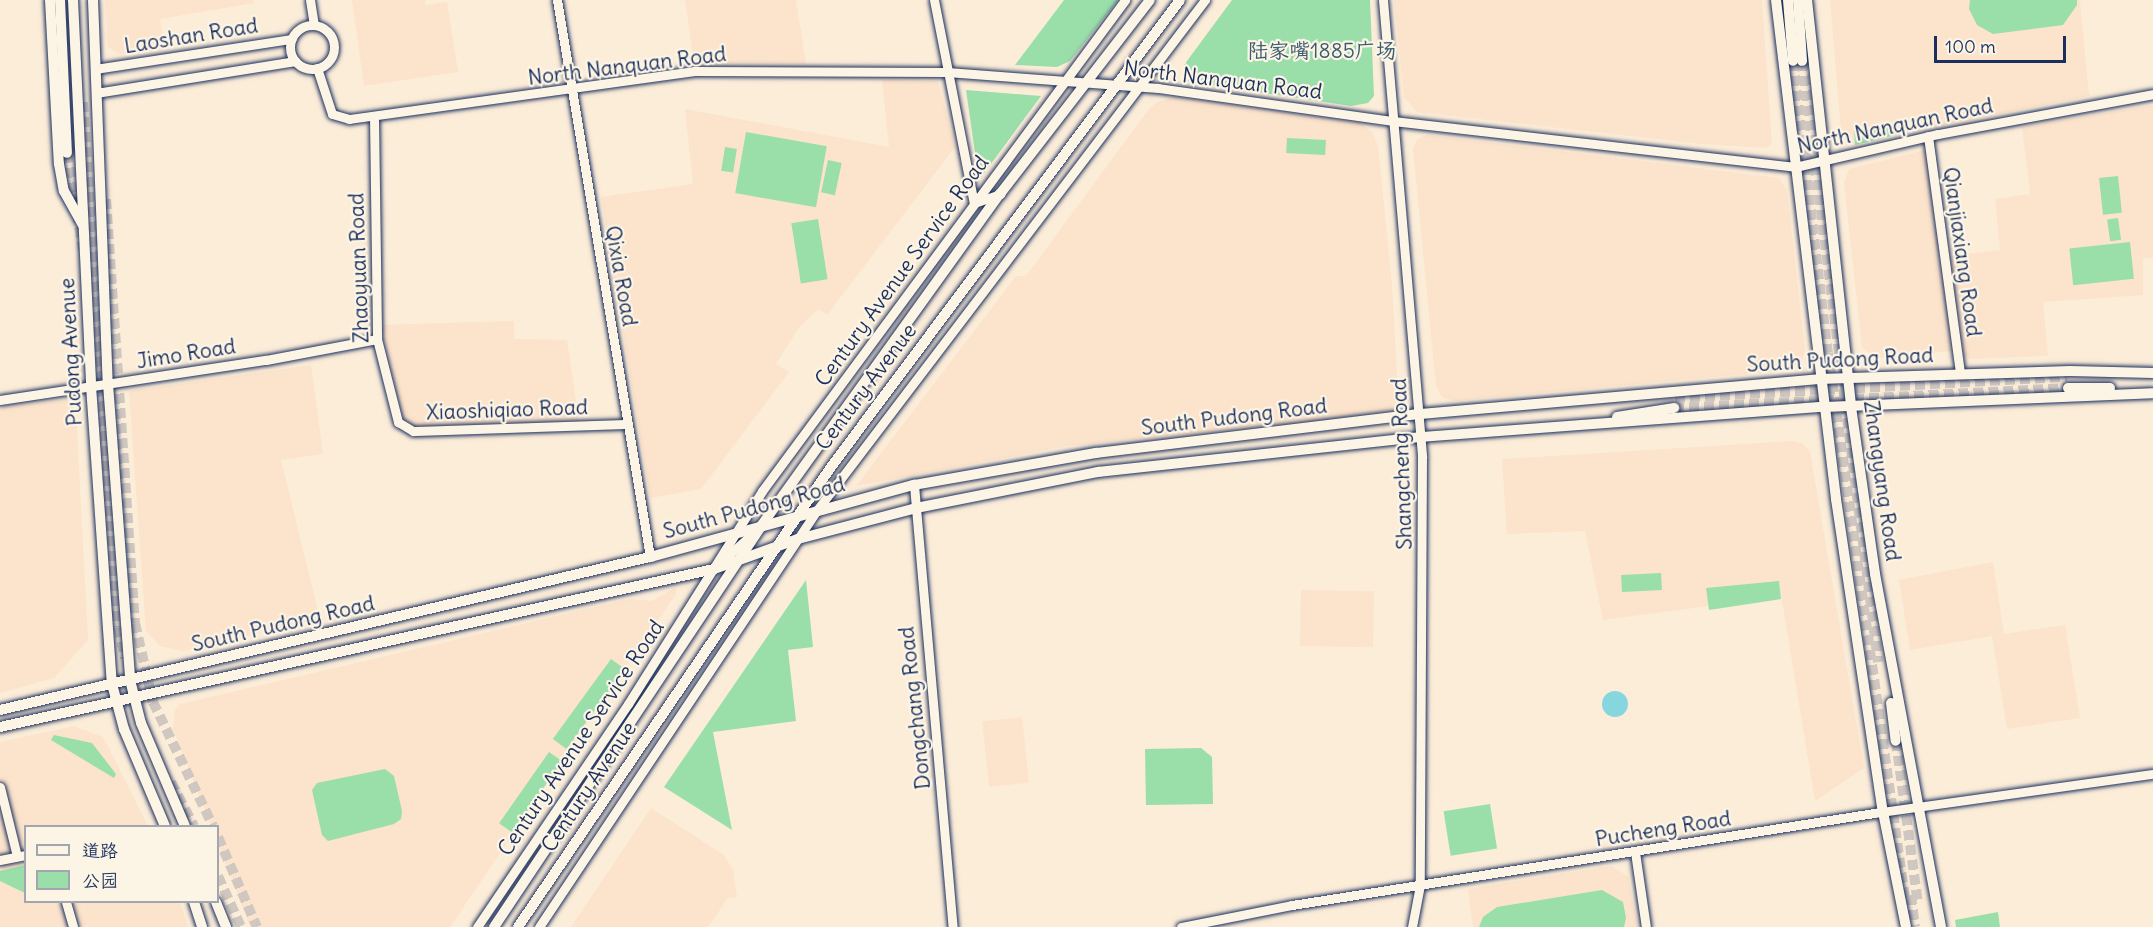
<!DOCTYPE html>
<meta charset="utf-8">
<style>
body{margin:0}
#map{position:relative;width:2153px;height:927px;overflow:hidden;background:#fcedd9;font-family:Delius,"LXGW WenKai TC",sans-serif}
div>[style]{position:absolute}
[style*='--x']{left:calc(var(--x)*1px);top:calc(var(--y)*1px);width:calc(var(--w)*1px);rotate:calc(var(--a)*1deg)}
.built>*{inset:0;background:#fce3cb;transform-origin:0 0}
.green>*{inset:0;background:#9adeaa;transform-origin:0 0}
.water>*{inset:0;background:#85d6df}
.round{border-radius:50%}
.major-tunnel>*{height:10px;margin-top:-5px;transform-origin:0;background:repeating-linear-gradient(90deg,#cfc7c0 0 10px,transparent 0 15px)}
.roads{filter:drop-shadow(0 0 2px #1b2f5e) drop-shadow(0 0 2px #1b2f5e)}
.minor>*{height:9px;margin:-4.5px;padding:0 4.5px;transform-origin:4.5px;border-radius:4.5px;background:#fcf5e5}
.minor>.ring{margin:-4.5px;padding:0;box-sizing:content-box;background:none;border:9px solid #fcf5e5;border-radius:50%}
.major>*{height:10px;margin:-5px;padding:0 5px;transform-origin:5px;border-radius:5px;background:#fcf5e5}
span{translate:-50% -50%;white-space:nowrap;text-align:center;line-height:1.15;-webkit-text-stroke:4.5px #fcf5e5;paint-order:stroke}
.street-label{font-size:21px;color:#1b2f5e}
.park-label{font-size:21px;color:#3b5b71}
.legend{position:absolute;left:24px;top:825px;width:195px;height:78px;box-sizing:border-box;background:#fcf5e5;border:2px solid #a2a6af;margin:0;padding:8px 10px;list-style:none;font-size:18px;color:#1b2f5e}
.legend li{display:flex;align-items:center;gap:12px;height:30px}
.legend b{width:30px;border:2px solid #a2a6af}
.scale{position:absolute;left:1934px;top:36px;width:132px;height:27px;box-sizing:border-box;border:3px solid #1b2f5e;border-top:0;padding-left:8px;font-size:18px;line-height:21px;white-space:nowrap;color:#1b2f5e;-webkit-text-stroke:4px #fcf5e5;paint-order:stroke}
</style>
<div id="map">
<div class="built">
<i style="clip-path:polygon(105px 0,253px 0,254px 3px,160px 19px,164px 49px,120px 54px,108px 47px)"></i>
<i style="clip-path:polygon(352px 0,425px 0,426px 5px,447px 2px,458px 72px,364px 86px)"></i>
<i style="clip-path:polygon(685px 0,796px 0,806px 64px,694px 63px)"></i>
<i style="clip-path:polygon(1394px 0,1762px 0,1772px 144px,1766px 148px,1702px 144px,1417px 112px,1404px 97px)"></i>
<i style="clip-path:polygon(1830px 0,2080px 0,2089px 96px,1849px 144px,1841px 132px)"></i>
<i style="clip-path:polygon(882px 80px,938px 81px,955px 147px,827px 315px,819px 309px,800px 326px,776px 364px,789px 372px,701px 489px,650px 498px,601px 197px,693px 184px,685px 109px,889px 147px)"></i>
<i style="clip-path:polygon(1175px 97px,1360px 123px,1372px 132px,1378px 146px,1392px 285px,1399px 409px,1303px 423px,1067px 446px,856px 486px,1016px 276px,1026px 276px,1149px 109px,1157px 102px)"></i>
<i style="clip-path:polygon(2153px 105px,2153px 258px,2143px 258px,2143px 295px,2043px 302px,2048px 356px,1971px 359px,1952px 351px,1877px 358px,1862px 348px,1844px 182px,1849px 169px,1930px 149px,1944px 257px,2000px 250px,1995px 199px,2030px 194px,2022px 127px)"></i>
<i style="clip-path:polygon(1427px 135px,1779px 178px,1787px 191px,1805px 350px,1801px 363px,1789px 370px,1454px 401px,1442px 397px,1436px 386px,1413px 149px,1417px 139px)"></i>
<i style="clip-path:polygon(514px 321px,514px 339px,567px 340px,579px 421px,413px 427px,403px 420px,381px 325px)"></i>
<i style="clip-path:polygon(311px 365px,323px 454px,281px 460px,320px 619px,183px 651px,160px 646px,146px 631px,129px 391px)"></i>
<i style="clip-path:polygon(66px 399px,76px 411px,88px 640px,54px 678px,0 693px,0 408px)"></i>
<i style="clip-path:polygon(1793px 441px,1803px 444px,1810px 452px,1864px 768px,1815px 801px,1779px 582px,1706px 588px,1709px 606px,1603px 620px,1585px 531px,1507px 534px,1502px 459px)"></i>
<i style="clip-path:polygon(1993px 562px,2004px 634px,2065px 625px,2080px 718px,2007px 729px,1992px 636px,1910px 650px,1899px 580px)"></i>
<i style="clip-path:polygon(676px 587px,676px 594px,450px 927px,251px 927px,249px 924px,218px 844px,218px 826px,211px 826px,173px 729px,175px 710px,180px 704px,630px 599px,652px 601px)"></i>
<i style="left:1301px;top:590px;width:73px;height:56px;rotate:1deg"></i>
<i style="left:1022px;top:717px;width:66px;height:40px;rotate:84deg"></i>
<i style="clip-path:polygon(74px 726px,103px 737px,148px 826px,26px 826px,26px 902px,180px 902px,188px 927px,0 927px,0 742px)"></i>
<i style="clip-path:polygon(651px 808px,724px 855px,733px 870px,737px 897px,728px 898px,708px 927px,571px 927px)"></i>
<i style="clip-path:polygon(1611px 866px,1628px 876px,1638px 927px,1473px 927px,1468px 889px)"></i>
</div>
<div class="green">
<i style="clip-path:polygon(1064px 0,1118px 0,1070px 61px,1057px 67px,1015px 65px)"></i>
<i style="clip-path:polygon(1232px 0,1370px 0,1374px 96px,1368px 103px,1351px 106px,1184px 81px,1184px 65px)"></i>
<i style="clip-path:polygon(1970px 0,2077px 0,2077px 5px,2063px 25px,1993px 34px,1977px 25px,1969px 9px)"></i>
<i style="clip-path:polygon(966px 90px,1041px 96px,979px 180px)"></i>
<i style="clip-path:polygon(1890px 128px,1895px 135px,1855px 145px,1854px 131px)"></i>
<i style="left:746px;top:132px;width:82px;height:62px;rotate:10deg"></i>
<i style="left:1287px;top:138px;width:39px;height:15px;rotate:3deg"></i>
<i style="left:725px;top:147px;width:12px;height:24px;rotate:9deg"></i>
<i style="left:828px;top:160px;width:14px;height:33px;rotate:12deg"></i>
<i style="left:2118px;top:176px;width:37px;height:19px;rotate:84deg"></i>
<i style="left:2118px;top:218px;width:22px;height:11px;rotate:82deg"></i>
<i style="left:818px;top:219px;width:61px;height:27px;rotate:81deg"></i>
<i style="left:2130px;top:242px;width:37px;height:61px;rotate:84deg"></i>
<i style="left:1661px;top:573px;width:17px;height:40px;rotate:87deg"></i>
<i style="clip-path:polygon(806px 580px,813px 647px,788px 650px,796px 721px,713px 732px,732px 830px,664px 787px)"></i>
<i style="clip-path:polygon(1779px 581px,1781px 599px,1709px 610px,1706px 588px)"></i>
<i style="left:611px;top:659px;width:17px;height:99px;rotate:36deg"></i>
<i style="clip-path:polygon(54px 735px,92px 743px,116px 774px,114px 778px,51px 740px)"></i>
<i style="clip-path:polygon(1201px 748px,1212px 757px,1213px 804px,1146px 805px,1145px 749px)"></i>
<i style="left:549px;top:752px;width:16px;height:87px;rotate:35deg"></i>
<i style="clip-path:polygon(385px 769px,394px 776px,402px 811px,401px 819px,394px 824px,328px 841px,322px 835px,312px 790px,317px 783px)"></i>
<i style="left:1490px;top:804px;width:45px;height:47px;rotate:81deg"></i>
<i style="clip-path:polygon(25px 865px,25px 893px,0 881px,0 871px)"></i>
<i style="clip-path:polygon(1602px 890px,1623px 902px,1626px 918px,1624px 927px,1479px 927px,1483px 917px,1497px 907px)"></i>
<i style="clip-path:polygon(1998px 912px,2000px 927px,1956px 927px,1955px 920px)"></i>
</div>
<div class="water">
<i class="round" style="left:1602px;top:691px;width:26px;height:26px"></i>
</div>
<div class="major-tunnel">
<i style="--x:1793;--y:61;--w:294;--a:83.2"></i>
<i style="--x:1828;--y:353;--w:557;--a:81.96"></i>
<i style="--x:1802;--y:61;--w:606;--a:82.79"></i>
<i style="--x:83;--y:102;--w:526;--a:86.19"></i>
<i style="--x:118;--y:627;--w:32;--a:77"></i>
<i style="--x:67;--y:153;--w:98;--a:80.6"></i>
<i style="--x:106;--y:199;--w:425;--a:86.1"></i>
<i style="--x:135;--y:623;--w:81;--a:77.2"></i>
<i style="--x:153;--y:702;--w:138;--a:64.2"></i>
<i style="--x:1675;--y:398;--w:393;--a:-3.1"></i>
<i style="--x:1674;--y:408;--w:395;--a:-2.9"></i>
<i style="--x:1896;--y:741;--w:163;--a:82.3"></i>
<i style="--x:171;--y:782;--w:50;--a:62.4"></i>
<i style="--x:218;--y:837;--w:98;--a:66.6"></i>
<i style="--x:218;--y:876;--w:56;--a:65.7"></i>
<i style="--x:1911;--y:895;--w:32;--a:83"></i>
</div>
<div class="roads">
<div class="minor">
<i style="--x:310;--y:0;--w:25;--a:81"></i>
<i style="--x:557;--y:0;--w:565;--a:80.52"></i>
<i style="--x:934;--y:0;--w:207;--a:78.9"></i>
<i style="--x:1383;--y:0;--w:458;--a:85.1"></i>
<i style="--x:1422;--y:456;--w:429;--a:90.3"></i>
<i style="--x:1420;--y:885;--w:43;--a:100.8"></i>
<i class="ring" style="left:290px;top:25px;width:35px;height:35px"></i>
<i style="--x:317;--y:68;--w:48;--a:71.9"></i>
<i style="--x:332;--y:114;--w:18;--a:16"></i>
<i style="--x:349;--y:119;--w:348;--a:-7.9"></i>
<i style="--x:694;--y:71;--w:253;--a:0.2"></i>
<i style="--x:947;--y:72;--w:212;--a:4.3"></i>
<i style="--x:1158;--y:88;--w:237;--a:8"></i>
<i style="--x:1393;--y:121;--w:405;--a:6.5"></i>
<i style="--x:1795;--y:167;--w:147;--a:-13"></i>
<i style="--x:1938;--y:134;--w:219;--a:-10.5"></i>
<i style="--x:95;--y:69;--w:199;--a:-8.7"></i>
<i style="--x:96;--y:93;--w:202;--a:-9.1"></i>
<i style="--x:374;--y:117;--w:222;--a:89.2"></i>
<i style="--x:377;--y:339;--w:86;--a:75.8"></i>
<i style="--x:398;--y:422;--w:17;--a:31"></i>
<i style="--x:413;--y:431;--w:215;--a:-1.9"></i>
<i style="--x:1928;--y:136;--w:239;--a:82.3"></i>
<i style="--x:974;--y:203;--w:28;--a:-19"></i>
<i style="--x:0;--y:400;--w:269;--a:-8.6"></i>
<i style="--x:266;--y:360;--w:113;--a:-10.7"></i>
<i style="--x:914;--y:485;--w:444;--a:85"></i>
<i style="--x:722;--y:561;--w:40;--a:-42"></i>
<i style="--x:0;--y:787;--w:71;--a:76.2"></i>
<i style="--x:1635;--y:852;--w:76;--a:81.7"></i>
<i style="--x:0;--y:860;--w:26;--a:-11"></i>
<i style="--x:66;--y:902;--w:26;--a:74"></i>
<i style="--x:477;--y:927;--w:269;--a:-55.9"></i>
<i style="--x:628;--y:704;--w:252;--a:-57.8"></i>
<i style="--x:762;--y:491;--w:611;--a:-53.52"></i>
<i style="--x:539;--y:927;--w:501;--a:-56.31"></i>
<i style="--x:817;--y:510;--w:641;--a:-52.74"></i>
<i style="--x:1181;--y:927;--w:113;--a:-11.2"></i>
<i style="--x:1292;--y:905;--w:589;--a:-8.98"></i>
<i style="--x:1874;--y:813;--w:282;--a:-8"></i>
</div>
<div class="major">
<i style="--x:50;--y:0;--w:164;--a:86.9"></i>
<i style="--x:59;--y:164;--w:27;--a:80"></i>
<i style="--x:64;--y:191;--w:39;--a:61"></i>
<i style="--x:60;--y:0;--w:153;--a:87.4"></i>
<i style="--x:73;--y:0;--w:386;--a:87.3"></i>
<i style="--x:91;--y:386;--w:299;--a:86"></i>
<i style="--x:112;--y:684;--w:47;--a:75.1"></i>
<i style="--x:124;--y:729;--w:105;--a:67.1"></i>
<i style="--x:93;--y:0;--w:384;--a:87.8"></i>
<i style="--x:108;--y:384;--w:297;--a:85.7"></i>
<i style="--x:130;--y:680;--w:44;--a:75.7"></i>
<i style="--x:141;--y:723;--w:112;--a:66.9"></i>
<i style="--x:1776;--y:0;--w:503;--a:83.14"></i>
<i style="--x:1836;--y:499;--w:317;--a:81.5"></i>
<i style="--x:1883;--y:812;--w:117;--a:78.7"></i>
<i style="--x:1788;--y:0;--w:61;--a:85.3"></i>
<i style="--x:1798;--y:0;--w:61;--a:86.2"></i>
<i style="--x:1807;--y:0;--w:409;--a:83.8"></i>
<i style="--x:1851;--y:407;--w:169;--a:81.8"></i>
<i style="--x:1875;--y:574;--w:359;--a:79.4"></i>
<i style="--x:2068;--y:388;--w:42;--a:0"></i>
<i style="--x:1617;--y:417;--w:58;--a:-9"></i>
<i style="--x:1891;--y:703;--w:38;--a:83"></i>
<i style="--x:0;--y:710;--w:668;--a:-13.25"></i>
<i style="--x:650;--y:557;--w:274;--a:-15.3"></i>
<i style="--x:914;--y:485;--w:185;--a:-10"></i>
<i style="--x:1096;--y:453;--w:326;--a:-6.9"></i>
<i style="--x:1420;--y:414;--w:401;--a:-5"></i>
<i style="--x:1819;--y:379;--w:251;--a:-1.8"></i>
<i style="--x:2070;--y:371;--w:83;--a:1.4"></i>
<i style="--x:0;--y:727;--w:731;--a:-12.48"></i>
<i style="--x:714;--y:569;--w:89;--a:-19.7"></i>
<i style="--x:798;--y:539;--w:122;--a:-14.7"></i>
<i style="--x:916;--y:508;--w:186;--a:-11.2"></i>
<i style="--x:1098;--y:472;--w:325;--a:-6.2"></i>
<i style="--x:1421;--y:437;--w:404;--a:-4.3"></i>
<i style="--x:1824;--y:407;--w:329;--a:-2.4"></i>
<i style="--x:194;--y:902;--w:26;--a:72"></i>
<i style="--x:216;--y:902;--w:27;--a:68"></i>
<i style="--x:494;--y:927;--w:482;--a:-56.3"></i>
<i style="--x:761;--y:526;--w:409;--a:-54.3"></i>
<i style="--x:1000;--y:194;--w:245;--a:-52.3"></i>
<i style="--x:518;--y:927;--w:556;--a:-55.77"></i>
<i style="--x:831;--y:467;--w:583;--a:-53.23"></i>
</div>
</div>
<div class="street-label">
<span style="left:191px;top:36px;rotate:-9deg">Laoshan Road</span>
<span style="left:627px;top:66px;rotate:-7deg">North Nanquan Road</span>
<span style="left:1223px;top:80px;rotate:7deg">North Nanquan Road</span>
<span style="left:1895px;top:126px;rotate:-12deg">North Nanquan Road</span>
<span style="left:1962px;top:252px;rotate:82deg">Qianjiaxiang Road</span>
<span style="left:359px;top:268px;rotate:-92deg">Zhaoyuan Road</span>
<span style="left:902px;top:271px;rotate:-54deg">Century Avenue Service Road</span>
<span style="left:621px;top:276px;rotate:80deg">Qixia Road</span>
<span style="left:71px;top:352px;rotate:-93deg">Pudong Avenue</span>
<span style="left:186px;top:354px;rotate:-9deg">Jimo Road</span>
<span style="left:1840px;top:360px;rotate:-3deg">South Pudong Road</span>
<span style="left:866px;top:387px;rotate:-53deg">Century Avenue</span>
<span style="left:507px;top:410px;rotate:-2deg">Xiaoshiqiao Road</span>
<span style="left:1234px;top:417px;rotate:-7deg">South Pudong Road</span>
<span style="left:1402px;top:464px;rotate:-92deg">Shangcheng Road</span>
<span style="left:1882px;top:481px;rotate:82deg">Zhangyang Road</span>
<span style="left:754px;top:508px;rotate:-15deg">South Pudong Road</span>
<span style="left:283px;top:624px;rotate:-13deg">South Pudong Road</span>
<span style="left:915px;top:708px;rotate:-96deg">Dongchang Road</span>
<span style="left:581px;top:738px;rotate:-56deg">Century Avenue Service Road</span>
<span style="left:589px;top:787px;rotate:-56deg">Century Avenue</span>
<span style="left:1663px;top:829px;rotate:-9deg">Pucheng Road</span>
</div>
<div class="park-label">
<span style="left:1322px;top:51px">陆家嘴1885广场</span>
</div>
<ul class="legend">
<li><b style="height:8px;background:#fcf5e5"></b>道路</li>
<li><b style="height:16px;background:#9adeaa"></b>公园</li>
</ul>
<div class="scale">100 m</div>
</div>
